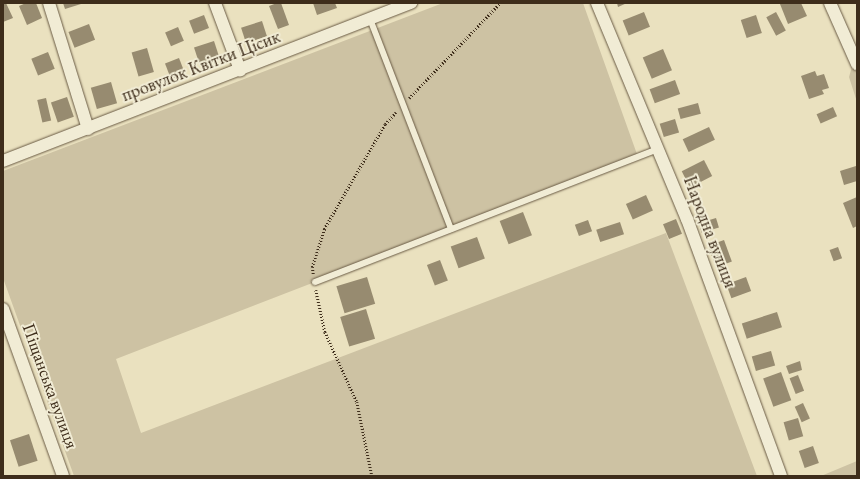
<!DOCTYPE html>
<meta charset="utf-8">
<style>
body{margin:0}
#map{position:relative;width:860px;height:479px;overflow:hidden;background:#eae1bf;font-family:"EB Garamond",serif}
div>[style]{position:absolute}
[style*='--x']{left:calc(var(--x)*1px);top:calc(var(--y)*1px);width:calc(var(--w)*1px);rotate:calc(var(--a)*1deg)}
.green>*{inset:0;background:#cdc2a3}
.building>*{inset:0;background:#978b70;transform-origin:0 0}
.path>*{height:2.5px;margin-top:-1.25px;transform-origin:0;background:repeating-linear-gradient(90deg,#3e2d1b 0 1px,transparent 0 3px)}
.roads{filter:drop-shadow(0 0 1px #695a44) drop-shadow(0 0 1px #695a44)}
.service>*{height:6px;margin:-3px;padding:0 3px;transform-origin:3px;border-radius:3px;background:#f1ecd5}
.minor>*{height:12px;margin:-6px;padding:0 6px;transform-origin:6px;border-radius:6px;background:#f1ecd5}
span{translate:-50% -50%;white-space:nowrap;text-align:center;line-height:1.15;-webkit-text-stroke:4px #f1ecd5;paint-order:stroke}
.street-label{font-size:18px;color:#3e2d1b}
.frame{position:absolute;inset:0;border:4px solid #3e2d1b;pointer-events:none}
</style>
<div id="map">
<div class="green">
<i style="clip-path:polygon(443px 3px,583px 3px,638px 157px,116px 359px,141px 433px,666px 233px,757px 476px,74px 476px,3px 278px,3px 171px)"></i>
<i style="clip-path:polygon(857px 49px,857px 102px,849px 77px)"></i>
<i style="clip-path:polygon(857px 461px,857px 476px,821px 476px)"></i>
</div>
<div class="building">
<i style="clip-path:polygon(3px 3px,6px 3px,13px 18px,3px 22px)"></i>
<i style="clip-path:polygon(26px 3px,36px 3px,42px 18px,27px 25px,19px 6px)"></i>
<i style="clip-path:polygon(63px 3px,81px 3px,81px 4px,65px 9px)"></i>
<i style="clip-path:polygon(277px 3px,281px 3px,289px 25px,278px 29px,269px 6px)"></i>
<i style="clip-path:polygon(313px 3px,335px 3px,337px 8px,317px 15px)"></i>
<i style="clip-path:polygon(617px 3px,627px 3px,618px 7px)"></i>
<i style="clip-path:polygon(783px 3px,801px 3px,807px 16px,788px 24px,780px 4px)"></i>
<i style="left:644px;top:12px;width:16px;height:23px;rotate:68deg"></i>
<i style="left:776px;top:12px;width:21px;height:11px;rotate:62deg"></i>
<i style="left:204px;top:15px;width:14px;height:16px;rotate:69deg"></i>
<i style="left:756px;top:15px;width:19px;height:16px;rotate:72deg"></i>
<i style="left:262px;top:21px;width:16px;height:22px;rotate:72deg"></i>
<i style="left:89px;top:24px;width:17px;height:22px;rotate:69deg"></i>
<i style="left:178px;top:27px;width:15px;height:14px;rotate:67deg"></i>
<i style="left:214px;top:41px;width:19px;height:21px;rotate:72deg"></i>
<i style="left:147px;top:48px;width:25px;height:16px;rotate:74deg"></i>
<i style="left:663px;top:49px;width:23px;height:22px;rotate:67deg"></i>
<i style="left:48px;top:52px;width:18px;height:18px;rotate:68deg"></i>
<i style="left:179px;top:58px;width:17px;height:15px;rotate:69deg"></i>
<i style="clip-path:polygon(815px 71px,817px 76px,824px 74px,829px 88px,822px 90px,824px 94px,809px 99px,801px 76px)"></i>
<i style="left:675px;top:80px;width:15px;height:27px;rotate:70deg"></i>
<i style="left:111px;top:82px;width:22px;height:21px;rotate:74deg"></i>
<i style="left:67px;top:97px;width:21px;height:17px;rotate:71deg"></i>
<i style="left:46px;top:98px;width:23px;height:9px;rotate:77deg"></i>
<i style="left:698px;top:103px;width:11px;height:21px;rotate:75deg"></i>
<i style="left:833px;top:107px;width:10px;height:18px;rotate:66deg"></i>
<i style="left:675px;top:119px;width:14px;height:16px;rotate:73deg"></i>
<i style="left:709px;top:127px;width:14px;height:29px;rotate:65deg"></i>
<i style="left:704px;top:160px;width:18px;height:25px;rotate:63deg"></i>
<i style="clip-path:polygon(856px 166px,857px 181px,844px 185px,840px 171px)"></i>
<i style="left:646px;top:195px;width:17px;height:22px;rotate:66deg"></i>
<i style="clip-path:polygon(857px 197px,857px 226px,853px 228px,843px 203px)"></i>
<i style="left:523px;top:212px;width:25px;height:25px;rotate:69deg"></i>
<i style="left:716px;top:218px;width:10px;height:18px;rotate:73deg"></i>
<i style="left:676px;top:219px;width:16px;height:14px;rotate:68deg"></i>
<i style="left:588px;top:220px;width:12px;height:14px;rotate:70deg"></i>
<i style="left:620px;top:222px;width:13px;height:25px;rotate:72deg"></i>
<i style="left:477px;top:237px;width:23px;height:28px;rotate:70deg"></i>
<i style="left:724px;top:240px;width:23px;height:17px;rotate:70deg"></i>
<i style="left:838px;top:247px;width:12px;height:9px;rotate:70deg"></i>
<i style="left:440px;top:260px;width:22px;height:14px;rotate:69deg"></i>
<i style="left:367px;top:277px;width:28px;height:32px;rotate:73deg"></i>
<i style="left:746px;top:277px;width:15px;height:21px;rotate:70deg"></i>
<i style="left:366px;top:309px;width:31px;height:27px;rotate:73deg"></i>
<i style="left:777px;top:312px;width:16px;height:37px;rotate:72deg"></i>
<i style="left:771px;top:351px;width:15px;height:20px;rotate:74deg"></i>
<i style="clip-path:polygon(800px 361px,802px 370px,789px 374px,786px 366px)"></i>
<i style="left:781px;top:372px;width:30px;height:19px;rotate:70deg"></i>
<i style="left:798px;top:375px;width:17px;height:9px;rotate:69deg"></i>
<i style="left:803px;top:403px;width:17px;height:9px;rotate:66deg"></i>
<i style="left:798px;top:418px;width:19px;height:15px;rotate:74deg"></i>
<i style="left:29px;top:434px;width:28px;height:20px;rotate:72deg"></i>
<i style="left:813px;top:446px;width:18px;height:15px;rotate:71deg"></i>
</div>
<div class="path">
<i style="--x:409;--y:98;--w:132;--a:-46.2"></i>
<i style="--x:313;--y:274;--w:7;--a:-98"></i>
<i style="--x:312;--y:267;--w:40;--a:-72"></i>
<i style="--x:324;--y:229;--w:121;--a:-59.8"></i>
<i style="--x:385;--y:124;--w:16;--a:-47"></i>
<i style="--x:316;--y:290;--w:43;--a:77.9"></i>
<i style="--x:325;--y:332;--w:77;--a:65.4"></i>
<i style="--x:357;--y:402;--w:76;--a:78.5"></i>
</div>
<div class="roads">
<div class="service">
<i style="--x:370;--y:19;--w:225;--a:68.9"></i>
<i style="--x:315;--y:282;--w:368;--a:-21.2"></i>
</div>
<div class="minor">
<i style="--x:49;--y:3;--w:132;--a:72.8"></i>
<i style="--x:215;--y:3;--w:72;--a:69.5"></i>
<i style="--x:597;--y:3;--w:234;--a:67.4"></i>
<i style="--x:687;--y:219;--w:274;--a:69.9"></i>
<i style="--x:830;--y:3;--w:67;--a:66.1"></i>
<i style="--x:3;--y:161;--w:438;--a:-21.2"></i>
<i style="--x:3;--y:309;--w:177;--a:70.2"></i>
</div>
</div>
<div class="street-label">
<span style="left:201px;top:66px;rotate:-21deg">провулок Квітки Цісик</span>
<span style="left:710px;top:232px;rotate:69deg">Народна вулиця</span>
<span style="left:50px;top:386px;rotate:70deg">Піщанська вулиця</span>
</div>
<div class="frame"></div>
</div>
